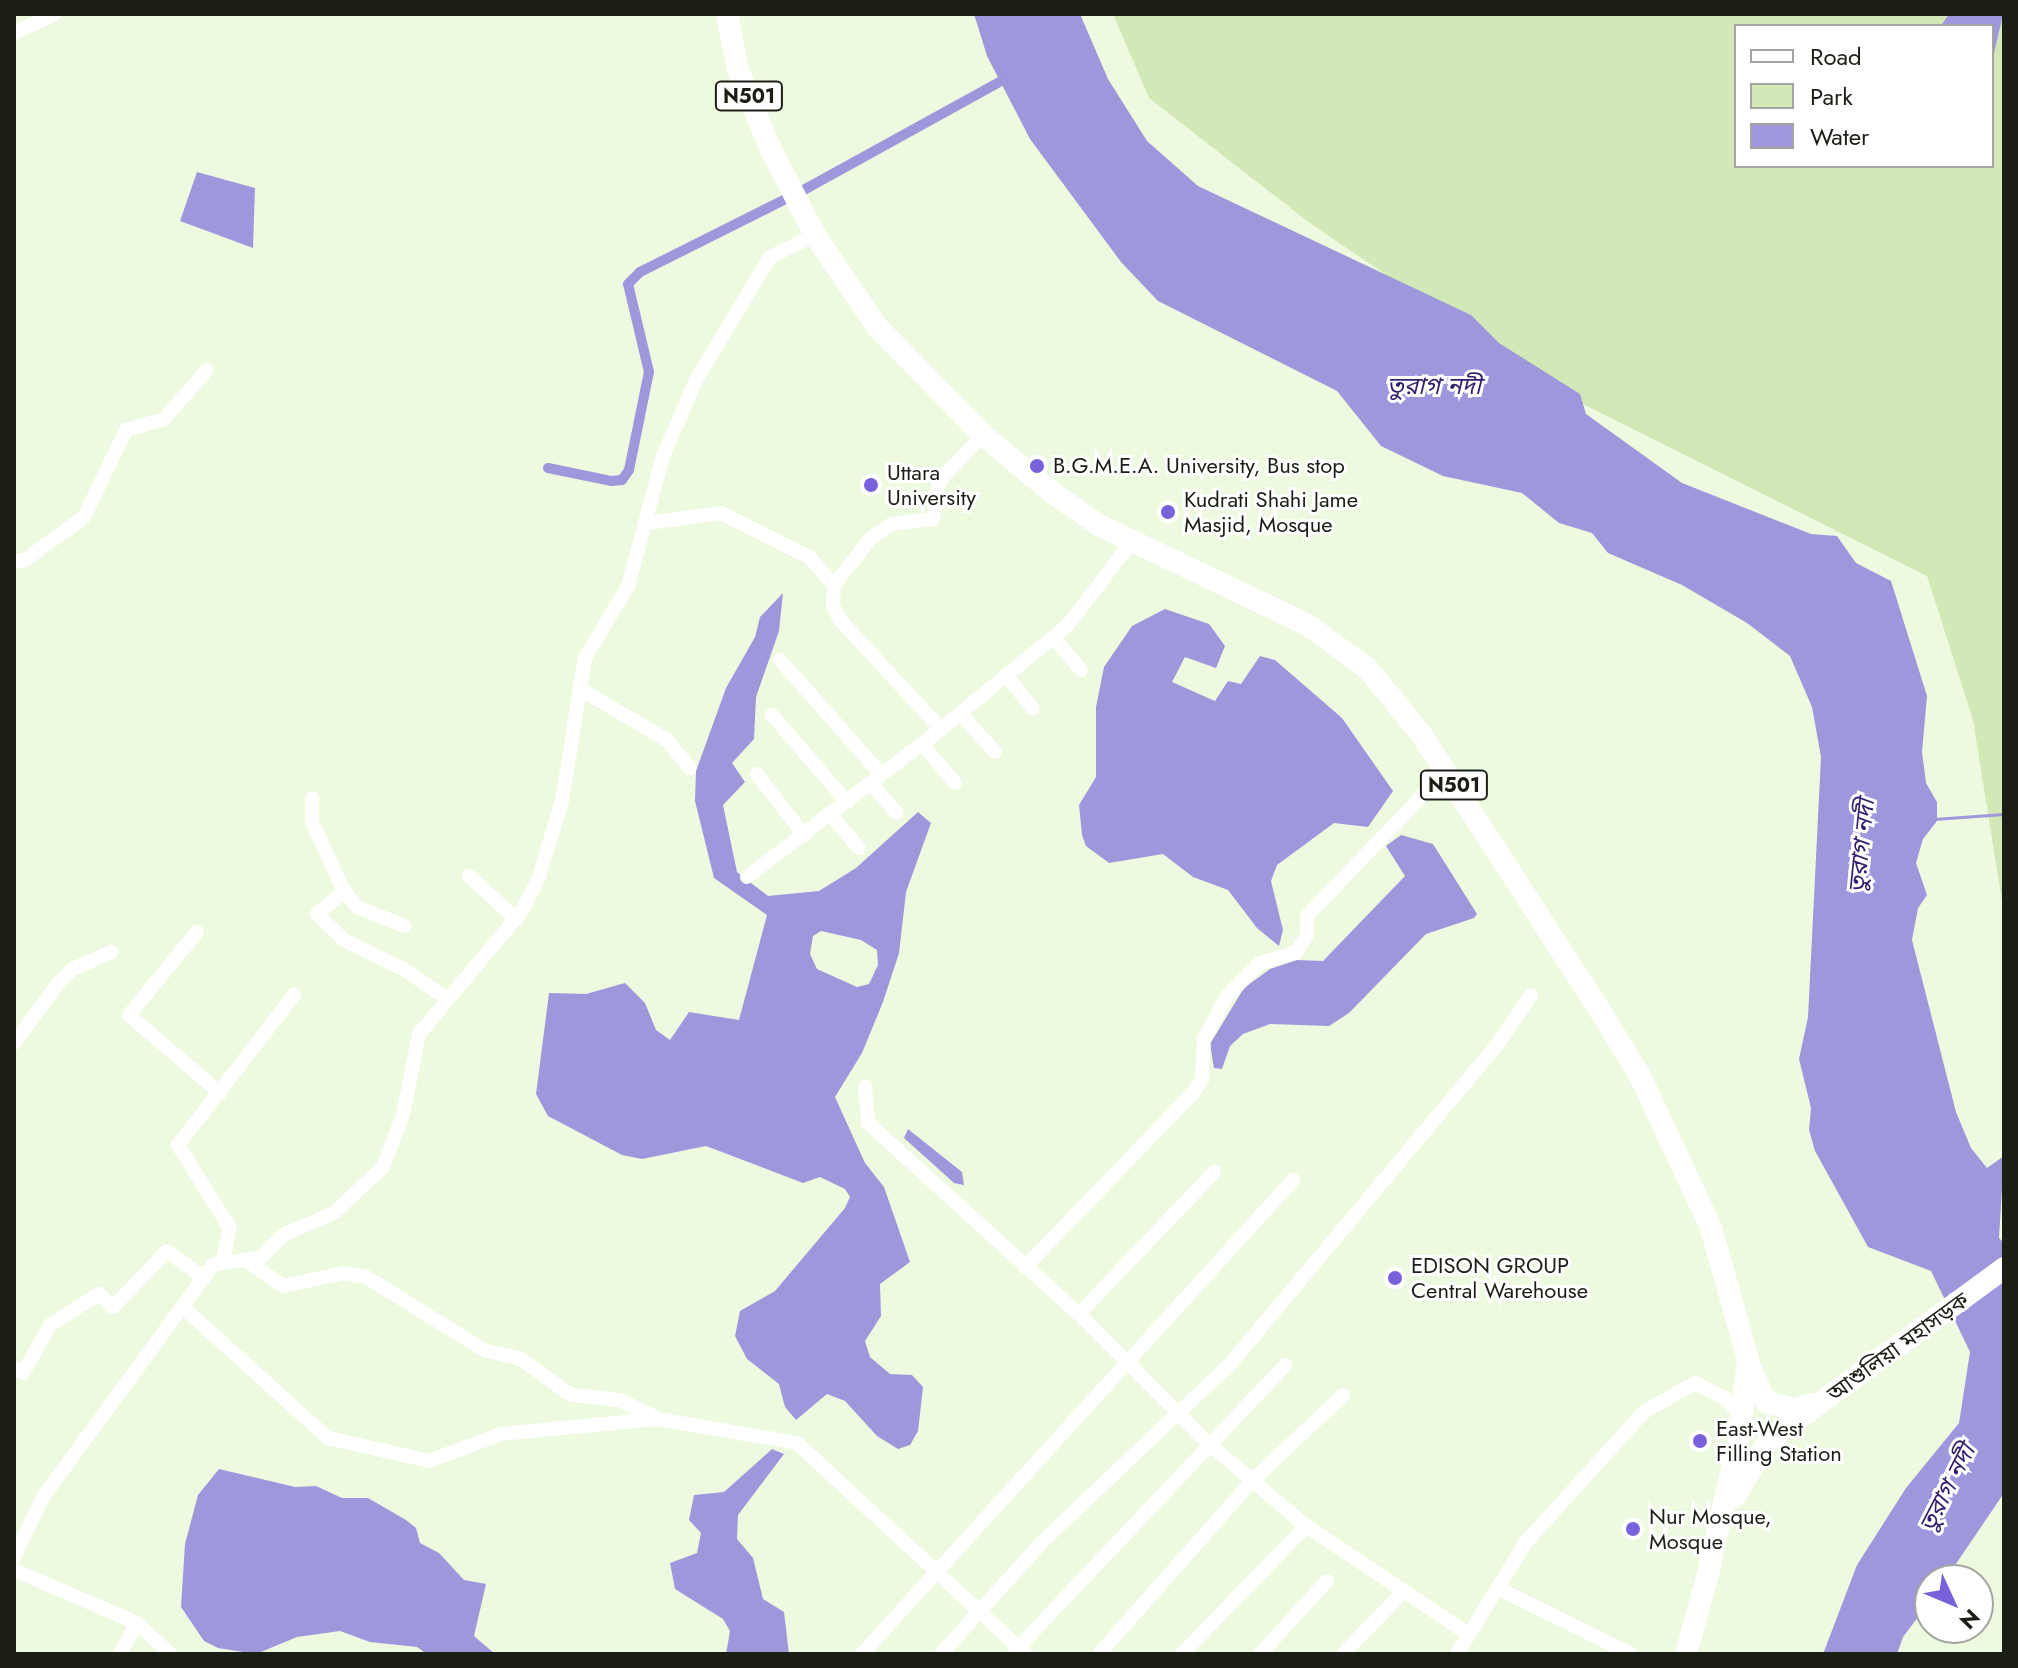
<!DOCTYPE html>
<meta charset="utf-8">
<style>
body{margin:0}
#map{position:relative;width:2018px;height:1668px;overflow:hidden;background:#eefae0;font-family:Jost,"Noto Sans Bengali",sans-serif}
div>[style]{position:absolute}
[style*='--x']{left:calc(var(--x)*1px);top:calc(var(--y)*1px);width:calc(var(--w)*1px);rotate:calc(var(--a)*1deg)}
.green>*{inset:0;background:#d2e9b7}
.water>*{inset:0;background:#9e97db}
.stream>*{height:3px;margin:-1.5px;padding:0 1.5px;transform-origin:1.5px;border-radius:1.5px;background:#9e97db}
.canal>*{height:10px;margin:-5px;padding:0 5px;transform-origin:5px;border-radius:5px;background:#9e97db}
.minor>*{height:14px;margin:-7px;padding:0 7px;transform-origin:7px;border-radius:7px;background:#fff}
.highway>*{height:22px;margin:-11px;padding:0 11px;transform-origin:11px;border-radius:11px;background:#fff}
.dots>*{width:22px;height:22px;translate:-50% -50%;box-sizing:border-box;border:4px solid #fff;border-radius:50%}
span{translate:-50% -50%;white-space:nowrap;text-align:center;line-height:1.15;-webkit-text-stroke:6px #fff;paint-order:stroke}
.shield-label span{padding:2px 6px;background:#fff;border:2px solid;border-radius:6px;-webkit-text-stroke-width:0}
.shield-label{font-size:20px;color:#1a1e15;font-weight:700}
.poi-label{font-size:22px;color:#1a1e15}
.left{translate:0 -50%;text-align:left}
.street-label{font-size:22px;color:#1a1e15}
.water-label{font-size:24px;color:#321e6d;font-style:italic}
.frame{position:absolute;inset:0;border:16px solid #1a1e15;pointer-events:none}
.legend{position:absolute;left:1734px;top:24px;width:260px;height:144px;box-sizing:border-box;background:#fff;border:2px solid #a3a5a1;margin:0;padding:10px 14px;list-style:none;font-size:24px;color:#1a1e15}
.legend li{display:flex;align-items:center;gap:16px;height:40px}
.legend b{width:40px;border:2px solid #a3a5a1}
.north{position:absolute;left:1914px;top:1564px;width:80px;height:80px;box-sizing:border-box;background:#fff;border:2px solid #a3a5a1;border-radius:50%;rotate:134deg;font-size:22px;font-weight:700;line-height:32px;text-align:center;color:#1a1e15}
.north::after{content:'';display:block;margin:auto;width:28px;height:36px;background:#7861db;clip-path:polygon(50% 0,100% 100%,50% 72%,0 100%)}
</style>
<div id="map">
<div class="green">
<i style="clip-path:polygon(evenodd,1113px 14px,2004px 14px,2004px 914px,1973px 720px,1927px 576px,1559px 392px,1311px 224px,1149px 98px,1113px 14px,1736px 26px,1992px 26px,1992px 166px,1736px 166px,1736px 26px)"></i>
</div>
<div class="water">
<i style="clip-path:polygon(974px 14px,1080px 14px,1108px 79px,1147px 141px,1198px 186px,1471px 315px,1499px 343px,1580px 394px,1586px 414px,1682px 483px,1811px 534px,1837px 536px,1856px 563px,1891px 581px,1927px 696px,1922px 752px,1926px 783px,1937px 802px,1937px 821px,1923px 839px,1916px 863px,1927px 895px,1918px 908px,1912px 940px,1956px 1112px,1971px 1148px,1987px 1168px,2004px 1156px,1999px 1238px,2004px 1243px,2004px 1493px,1945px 1580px,1930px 1580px,1930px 1601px,1903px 1637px,1897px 1654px,1823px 1654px,1857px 1565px,1906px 1488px,1959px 1423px,1970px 1352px,1931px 1271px,1868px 1247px,1815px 1151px,1809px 1130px,1811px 1108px,1799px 1059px,1808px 1017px,1821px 757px,1812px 707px,1790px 656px,1747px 623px,1682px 585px,1608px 553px,1592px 533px,1559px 523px,1522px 493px,1443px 476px,1381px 446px,1337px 391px,1158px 301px,1121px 262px,1030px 139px,987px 56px)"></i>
<i style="clip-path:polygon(1949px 14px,2003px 14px,1992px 62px,1992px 26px,1941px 26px)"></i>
<i style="clip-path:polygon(197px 172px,255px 188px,253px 248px,180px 221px)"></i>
<i style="clip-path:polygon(evenodd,783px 593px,779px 631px,756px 697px,754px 739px,732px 763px,745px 782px,723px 805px,737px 872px,768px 896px,819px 891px,856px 868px,918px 812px,931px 823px,906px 892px,899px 953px,883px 1002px,862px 1053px,835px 1097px,865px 1163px,884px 1187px,910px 1262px,880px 1284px,881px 1316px,865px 1341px,870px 1357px,890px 1374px,912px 1375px,923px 1387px,918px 1431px,910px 1445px,898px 1449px,877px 1436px,845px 1401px,827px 1394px,796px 1420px,785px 1407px,779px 1384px,747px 1359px,735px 1336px,740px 1311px,775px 1291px,845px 1208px,850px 1197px,845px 1189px,820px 1177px,803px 1183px,706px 1146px,642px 1159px,622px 1155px,548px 1116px,536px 1094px,549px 993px,586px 994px,625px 983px,645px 1003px,656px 1030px,670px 1040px,689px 1012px,739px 1020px,767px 915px,714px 878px,695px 801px,696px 771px,726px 688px,755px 637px,760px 617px,783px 593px,821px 931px,861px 940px,877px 950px,878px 965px,869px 984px,857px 987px,817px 969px,810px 954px,813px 936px,821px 931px)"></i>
<i style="clip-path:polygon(1165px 609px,1209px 624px,1225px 646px,1216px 668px,1185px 657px,1172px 682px,1215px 701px,1228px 681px,1241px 684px,1260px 656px,1275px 660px,1342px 718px,1393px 791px,1368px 827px,1334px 823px,1277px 865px,1271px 881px,1283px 930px,1279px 946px,1257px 928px,1228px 890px,1193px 877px,1163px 854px,1109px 863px,1086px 846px,1082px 835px,1079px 805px,1096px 777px,1096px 707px,1104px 667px,1132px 626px)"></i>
<i style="clip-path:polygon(1401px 835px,1433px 844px,1477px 914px,1474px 918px,1426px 934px,1349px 1013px,1329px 1026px,1270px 1024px,1243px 1034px,1230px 1046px,1222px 1069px,1214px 1068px,1210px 1044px,1244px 988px,1270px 969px,1297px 960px,1323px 961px,1405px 876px,1386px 846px)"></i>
<i style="clip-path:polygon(908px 1129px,962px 1172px,964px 1185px,954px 1183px,904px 1138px)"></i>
<i style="clip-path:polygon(772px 1449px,784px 1454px,738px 1515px,737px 1539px,753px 1558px,763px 1599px,784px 1612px,789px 1654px,726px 1654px,730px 1631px,723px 1619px,675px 1589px,670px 1563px,697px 1553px,701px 1533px,689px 1520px,694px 1495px,724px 1492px)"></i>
<i style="clip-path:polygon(219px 1469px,295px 1487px,316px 1486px,342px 1498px,368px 1498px,406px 1520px,416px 1528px,420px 1543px,439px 1553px,464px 1580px,486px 1584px,474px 1636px,495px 1654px,427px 1654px,417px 1647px,370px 1642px,340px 1631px,297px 1637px,256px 1654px,218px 1648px,204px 1641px,181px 1607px,185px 1544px,198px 1495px)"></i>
</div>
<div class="stream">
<i style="--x:1934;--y:819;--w:70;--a:-4.1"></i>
</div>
<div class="canal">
<i style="--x:548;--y:468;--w:64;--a:11.7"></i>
<i style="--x:611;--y:481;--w:11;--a:-5"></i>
<i style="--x:622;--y:480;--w:12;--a:-55"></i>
<i style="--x:629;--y:470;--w:100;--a:-78.5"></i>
<i style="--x:649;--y:372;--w:90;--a:-103.4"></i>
<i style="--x:628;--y:284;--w:17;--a:-45"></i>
<i style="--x:640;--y:272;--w:179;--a:-26.6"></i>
<i style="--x:800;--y:192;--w:240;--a:-28.9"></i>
</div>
<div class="minor">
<i style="--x:14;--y:33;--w:45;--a:-24.9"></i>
<i style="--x:647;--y:523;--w:75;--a:-7.7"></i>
<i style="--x:721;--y:513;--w:98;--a:26.6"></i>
<i style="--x:809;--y:557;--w:38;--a:48"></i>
<i style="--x:834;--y:585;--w:60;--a:-51.8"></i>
<i style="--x:871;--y:538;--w:25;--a:-34"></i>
<i style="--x:892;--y:524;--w:41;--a:-7"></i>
<i style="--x:933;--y:519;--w:38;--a:-81"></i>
<i style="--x:939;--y:481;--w:64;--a:-46.3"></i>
<i style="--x:14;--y:562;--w:11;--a:-10"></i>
<i style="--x:25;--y:560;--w:73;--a:-36.1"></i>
<i style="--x:84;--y:517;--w:97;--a:-64.2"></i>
<i style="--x:126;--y:430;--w:40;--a:-16"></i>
<i style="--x:164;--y:419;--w:65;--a:-48.7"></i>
<i style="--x:834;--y:585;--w:21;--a:93"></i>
<i style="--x:833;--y:606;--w:16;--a:63"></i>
<i style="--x:840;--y:620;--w:149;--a:47.2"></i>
<i style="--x:1053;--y:637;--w:43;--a:49.7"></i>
<i style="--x:780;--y:660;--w:152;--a:48.5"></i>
<i style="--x:1006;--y:675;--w:43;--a:51.5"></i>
<i style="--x:580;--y:689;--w:101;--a:30.4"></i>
<i style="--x:667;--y:740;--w:36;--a:51"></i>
<i style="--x:960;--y:713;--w:52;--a:48.1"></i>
<i style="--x:772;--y:715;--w:115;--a:49.2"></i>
<i style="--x:922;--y:744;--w:51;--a:49.8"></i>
<i style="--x:757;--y:774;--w:78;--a:52.3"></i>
<i style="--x:870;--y:783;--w:40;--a:48"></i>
<i style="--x:312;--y:798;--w:24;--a:90"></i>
<i style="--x:312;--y:822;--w:74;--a:65.2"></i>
<i style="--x:343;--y:889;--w:23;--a:52"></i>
<i style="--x:357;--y:907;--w:51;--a:22"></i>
<i style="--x:831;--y:815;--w:43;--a:49.7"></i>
<i style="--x:469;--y:876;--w:64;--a:42.5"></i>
<i style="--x:747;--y:877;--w:244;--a:-37.3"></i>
<i style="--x:941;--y:729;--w:164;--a:-39.3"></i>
<i style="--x:1068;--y:625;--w:106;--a:-52.7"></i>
<i style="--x:345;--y:891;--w:36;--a:141"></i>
<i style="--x:317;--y:914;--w:37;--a:44"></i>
<i style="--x:344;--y:940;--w:68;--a:26.2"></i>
<i style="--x:405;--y:970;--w:51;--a:34.6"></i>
<i style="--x:197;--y:932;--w:107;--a:129.3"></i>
<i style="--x:129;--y:1015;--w:120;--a:40.6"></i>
<i style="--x:14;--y:1043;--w:77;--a:-53.4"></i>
<i style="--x:60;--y:981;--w:18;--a:-43"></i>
<i style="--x:73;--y:969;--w:42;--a:-24.1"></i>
<i style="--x:865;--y:1087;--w:36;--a:85"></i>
<i style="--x:868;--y:1123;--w:285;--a:42.2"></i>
<i style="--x:1079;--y:1314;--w:182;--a:45"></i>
<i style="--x:1208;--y:1443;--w:128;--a:40.3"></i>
<i style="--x:1306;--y:1526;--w:195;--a:33.7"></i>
<i style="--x:223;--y:1260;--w:33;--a:-78"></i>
<i style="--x:230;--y:1228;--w:98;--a:-122.1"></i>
<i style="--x:178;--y:1145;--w:190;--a:-52.3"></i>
<i style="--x:249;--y:1262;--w:42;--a:35.2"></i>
<i style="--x:283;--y:1286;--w:62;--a:-12"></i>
<i style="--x:344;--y:1273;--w:22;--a:10"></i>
<i style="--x:366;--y:1277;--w:141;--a:31.7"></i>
<i style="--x:486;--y:1351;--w:34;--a:12"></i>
<i style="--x:519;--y:1358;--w:64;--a:35.4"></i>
<i style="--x:571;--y:1395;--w:49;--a:5.8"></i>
<i style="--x:620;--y:1400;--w:41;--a:25.9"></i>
<i style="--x:1025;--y:1267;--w:242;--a:-46"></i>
<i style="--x:1193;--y:1093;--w:16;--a:-55"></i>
<i style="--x:1202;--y:1080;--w:41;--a:-87.2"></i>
<i style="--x:1204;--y:1039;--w:49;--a:-61.9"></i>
<i style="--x:1227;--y:996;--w:47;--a:-45"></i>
<i style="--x:1260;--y:963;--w:37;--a:-16"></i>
<i style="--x:1296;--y:953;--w:21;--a:-59"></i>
<i style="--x:1307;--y:935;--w:19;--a:-90"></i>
<i style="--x:1307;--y:916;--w:198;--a:-46.2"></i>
<i style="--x:185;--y:1309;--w:193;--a:42.1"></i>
<i style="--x:328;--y:1438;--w:104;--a:12.8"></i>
<i style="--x:429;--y:1461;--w:77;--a:-20.6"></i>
<i style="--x:501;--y:1434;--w:157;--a:-5.5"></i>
<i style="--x:657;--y:1419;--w:142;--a:9.7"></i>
<i style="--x:797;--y:1443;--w:311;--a:42.7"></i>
<i style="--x:1079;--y:1314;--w:196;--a:-46.4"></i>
<i style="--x:14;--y:1368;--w:10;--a:29"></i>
<i style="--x:23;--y:1373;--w:55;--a:-60.6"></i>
<i style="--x:50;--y:1325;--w:58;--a:-32.3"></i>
<i style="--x:99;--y:1294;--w:19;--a:43"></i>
<i style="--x:113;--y:1307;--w:78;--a:-46"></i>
<i style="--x:167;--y:1251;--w:46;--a:36.1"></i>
<i style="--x:14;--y:1557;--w:67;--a:-64.2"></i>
<i style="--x:43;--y:1497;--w:288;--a:-53.8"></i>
<i style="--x:213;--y:1265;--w:49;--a:-9.5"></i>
<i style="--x:261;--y:1257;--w:33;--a:-44"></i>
<i style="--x:285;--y:1234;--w:53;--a:-23.2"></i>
<i style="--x:334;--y:1213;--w:67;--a:-43.2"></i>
<i style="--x:383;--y:1167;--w:56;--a:-69"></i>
<i style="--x:403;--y:1115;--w:83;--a:-78.8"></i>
<i style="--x:419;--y:1034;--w:160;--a:-50.1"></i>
<i style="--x:522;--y:911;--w:35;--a:-63"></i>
<i style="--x:538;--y:880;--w:83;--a:-73.1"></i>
<i style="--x:562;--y:801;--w:145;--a:-80.9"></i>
<i style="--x:585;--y:658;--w:84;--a:-59.2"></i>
<i style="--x:628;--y:586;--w:135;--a:-74.9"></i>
<i style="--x:663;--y:456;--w:83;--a:-66.5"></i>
<i style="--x:696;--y:380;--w:144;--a:-59"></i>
<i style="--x:770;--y:257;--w:50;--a:-26.1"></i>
<i style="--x:14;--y:1570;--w:134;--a:23.3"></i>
<i style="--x:1497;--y:1588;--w:149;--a:26.2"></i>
<i style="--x:1014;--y:1652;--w:395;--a:-46.6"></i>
<i style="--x:120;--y:1654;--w:35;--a:-61"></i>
<i style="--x:137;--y:1623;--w:45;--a:43.2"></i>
<i style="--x:862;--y:1654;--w:641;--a:-47.72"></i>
<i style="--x:941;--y:1654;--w:154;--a:-47.9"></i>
<i style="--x:1044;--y:1540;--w:257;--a:-43.4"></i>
<i style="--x:1231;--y:1363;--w:420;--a:-50.1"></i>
<i style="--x:1500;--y:1041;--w:55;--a:-56"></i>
<i style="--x:1099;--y:1654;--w:234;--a:-48.5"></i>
<i style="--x:1254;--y:1479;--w:122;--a:-43.3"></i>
<i style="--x:1182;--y:1654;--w:178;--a:-45.9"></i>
<i style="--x:1260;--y:1654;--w:99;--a:-47.5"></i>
<i style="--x:1343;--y:1654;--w:86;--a:-45.9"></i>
<i style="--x:1457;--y:1654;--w:132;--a:-58.4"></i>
<i style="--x:1526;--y:1542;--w:176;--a:-47.8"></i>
<i style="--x:1644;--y:1412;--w:59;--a:-29.6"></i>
<i style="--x:1695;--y:1383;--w:34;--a:27"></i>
<i style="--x:1725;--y:1398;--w:26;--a:47"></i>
</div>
<div class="highway">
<i style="--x:727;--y:14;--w:57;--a:78.9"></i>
<i style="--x:738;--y:70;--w:87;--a:67.6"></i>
<i style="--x:771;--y:150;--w:96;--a:62.6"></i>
<i style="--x:815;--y:235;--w:111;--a:56"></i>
<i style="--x:877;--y:327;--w:151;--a:45.5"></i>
<i style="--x:983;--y:435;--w:92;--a:39.7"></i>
<i style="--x:1054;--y:494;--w:55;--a:34.6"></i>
<i style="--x:1099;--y:525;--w:232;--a:25.6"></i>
<i style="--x:1308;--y:625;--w:74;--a:36.3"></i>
<i style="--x:1368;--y:669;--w:84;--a:50.8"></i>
<i style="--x:1421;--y:734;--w:315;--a:57.1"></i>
<i style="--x:1592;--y:998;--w:89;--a:58.3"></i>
<i style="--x:1639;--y:1074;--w:170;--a:64.9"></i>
<i style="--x:1711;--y:1228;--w:137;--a:74.3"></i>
<i style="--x:1748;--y:1360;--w:74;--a:96.2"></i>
<i style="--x:1740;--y:1434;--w:147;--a:103"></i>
<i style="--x:1751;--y:1369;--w:36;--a:66"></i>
<i style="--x:1766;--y:1402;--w:28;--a:15"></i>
<i style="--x:1793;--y:1409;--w:21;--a:-14"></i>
<i style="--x:1735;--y:1496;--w:64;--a:-59"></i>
<i style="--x:1768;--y:1441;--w:293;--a:-36.2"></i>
<i style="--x:1686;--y:1654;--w:94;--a:-74.6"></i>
</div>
<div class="dots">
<i style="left:1037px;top:466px;background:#7861db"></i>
<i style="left:871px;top:485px;background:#7861db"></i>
<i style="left:1168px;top:512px;background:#7861db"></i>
<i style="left:1395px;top:1278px;background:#7861db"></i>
<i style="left:1700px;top:1441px;background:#7861db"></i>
<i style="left:1633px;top:1529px;background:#7861db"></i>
</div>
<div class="shield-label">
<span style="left:749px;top:96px">N501</span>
<span style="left:1454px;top:785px">N501</span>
</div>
<div class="poi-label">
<span class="left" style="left:1053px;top:466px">B.G.M.E.A. University, Bus stop</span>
<span class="left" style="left:887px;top:485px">Uttara<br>University</span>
<span class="left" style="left:1184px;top:512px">Kudrati Shahi Jame<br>Masjid, Mosque</span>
<span class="left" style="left:1411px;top:1278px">EDISON GROUP<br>Central Warehouse</span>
<span class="left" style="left:1716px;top:1441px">East-West<br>Filling Station</span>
<span class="left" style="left:1649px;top:1529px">Nur Mosque,<br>Mosque</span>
</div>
<div class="street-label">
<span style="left:1898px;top:1347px;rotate:-36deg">আশুলিয়া মহাসড়ক</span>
</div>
<div class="water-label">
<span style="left:1434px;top:386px">তুরাগ নদী</span>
<span style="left:1861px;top:846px;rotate:-84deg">তুরাগ নদী</span>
<span style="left:1947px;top:1488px;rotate:-63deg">তুরাগ নদী</span>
</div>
<div class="frame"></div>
<ul class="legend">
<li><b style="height:10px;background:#fff"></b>Road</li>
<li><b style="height:22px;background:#d2e9b7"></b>Park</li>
<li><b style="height:22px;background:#9e97db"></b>Water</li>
</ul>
<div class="north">N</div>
</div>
